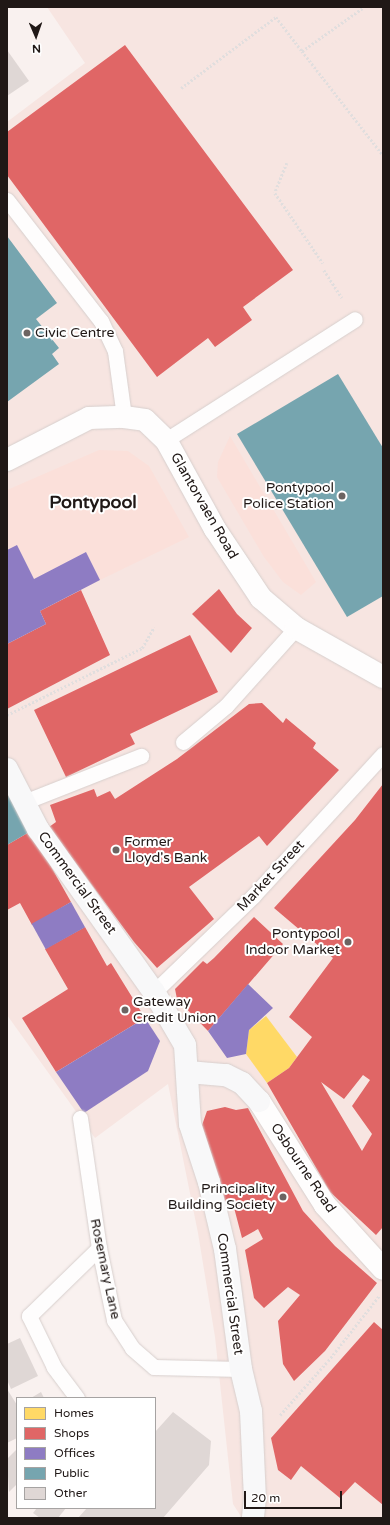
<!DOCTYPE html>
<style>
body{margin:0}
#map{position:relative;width:390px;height:1525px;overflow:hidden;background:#f9f1ef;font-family:"Varela Round",sans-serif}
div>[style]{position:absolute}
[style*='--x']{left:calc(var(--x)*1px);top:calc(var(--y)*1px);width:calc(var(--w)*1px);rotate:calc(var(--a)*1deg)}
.built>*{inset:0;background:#f7e5e1}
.green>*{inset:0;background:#fbe0da}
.homes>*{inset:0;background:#ffd966}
.shops>*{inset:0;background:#e06666}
.offices>*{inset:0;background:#8e7cc3;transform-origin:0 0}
.public>*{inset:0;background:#76a5af}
.building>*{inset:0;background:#dfd7d5}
.path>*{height:2.5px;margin-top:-1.25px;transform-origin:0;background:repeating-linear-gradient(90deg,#e1dede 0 2px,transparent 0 4px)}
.roads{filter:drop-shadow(0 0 1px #d7cfcd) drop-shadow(0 0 1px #d7cfcd)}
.lane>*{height:15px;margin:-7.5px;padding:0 7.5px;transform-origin:7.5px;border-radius:7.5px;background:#fefdfd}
.street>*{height:22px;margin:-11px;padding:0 11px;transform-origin:11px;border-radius:11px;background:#fefdfd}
.secondary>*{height:22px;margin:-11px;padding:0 11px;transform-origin:11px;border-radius:11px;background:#f8f8f9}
.dots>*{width:11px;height:11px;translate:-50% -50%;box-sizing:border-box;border:2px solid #fff;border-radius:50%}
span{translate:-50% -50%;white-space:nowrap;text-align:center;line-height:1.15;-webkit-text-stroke:4px #fff;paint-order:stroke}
.poi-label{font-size:14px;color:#201816}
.left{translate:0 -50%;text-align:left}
.right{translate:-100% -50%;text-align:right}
.street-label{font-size:14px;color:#201816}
.district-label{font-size:18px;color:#201816;font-weight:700}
.frame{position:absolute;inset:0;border:8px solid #201816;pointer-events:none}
.legend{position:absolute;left:16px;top:1397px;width:140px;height:112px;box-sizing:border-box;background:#fff;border:1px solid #a6a3a2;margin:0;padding:5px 7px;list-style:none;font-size:12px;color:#201816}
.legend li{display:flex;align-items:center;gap:8px;height:20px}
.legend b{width:20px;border:1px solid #a6a3a2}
.north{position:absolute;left:16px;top:16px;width:40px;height:40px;-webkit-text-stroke:3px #fff;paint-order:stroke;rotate:178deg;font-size:11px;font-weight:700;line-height:16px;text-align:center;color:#201816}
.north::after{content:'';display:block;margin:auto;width:14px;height:18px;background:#201816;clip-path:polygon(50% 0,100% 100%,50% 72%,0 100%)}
.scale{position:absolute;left:244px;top:1491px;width:98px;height:18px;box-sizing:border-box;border:2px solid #201816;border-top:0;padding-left:5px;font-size:12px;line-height:14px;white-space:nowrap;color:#201816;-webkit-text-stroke:3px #fff;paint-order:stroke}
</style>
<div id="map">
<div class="built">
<i style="clip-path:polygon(47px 7px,383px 7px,383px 1518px,242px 1518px,233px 1504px,215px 1337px,198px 1233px,168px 1084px,95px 1138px,7px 1015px,7px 122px,85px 63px)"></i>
</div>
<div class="green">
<i style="clip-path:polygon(230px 436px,316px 582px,301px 595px,283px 582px,264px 557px,217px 477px,218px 462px)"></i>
<i style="clip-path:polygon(99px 450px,128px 451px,149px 466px,189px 537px,100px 580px,86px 552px,34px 579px,17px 545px,7px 550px,7px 490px)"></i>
</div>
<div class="homes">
<i style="clip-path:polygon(266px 1016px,297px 1057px,289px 1068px,267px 1083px,246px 1054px,249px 1030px)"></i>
</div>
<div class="shops">
<i style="clip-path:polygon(125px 45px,293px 270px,243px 307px,252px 320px,215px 347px,208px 338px,157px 377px,7px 175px,7px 132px)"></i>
<i style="clip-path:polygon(219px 589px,237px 614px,252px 628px,231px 653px,192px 614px)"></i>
<i style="clip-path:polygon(81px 590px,110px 655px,7px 709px,7px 644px,46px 624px,40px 611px)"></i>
<i style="clip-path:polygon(190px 635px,218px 692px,130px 734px,135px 744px,66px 777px,34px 710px)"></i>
<i style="clip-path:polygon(262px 703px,283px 723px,286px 718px,316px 743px,313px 748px,339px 770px,267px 846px,259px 836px,189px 887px,214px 919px,157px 968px,134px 942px,49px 827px,56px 822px,50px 805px,94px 789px,97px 797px,110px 791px,115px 799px,177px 759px,249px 704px)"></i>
<i style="clip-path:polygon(evenodd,383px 784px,383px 1227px,376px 1235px,330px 1192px,267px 1083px,289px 1068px,312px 1037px,289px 1017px,333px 958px,274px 908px,355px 820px,383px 784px,363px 1075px,370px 1080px,352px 1106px,372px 1134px,362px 1151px,321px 1082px,344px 1099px,363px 1075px)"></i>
<i style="clip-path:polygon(31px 831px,71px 902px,32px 925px,20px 903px,7px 910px,7px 845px)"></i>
<i style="clip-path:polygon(254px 917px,283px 944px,208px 1031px,177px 999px,175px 989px,203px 961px,207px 964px,214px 958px)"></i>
<i style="clip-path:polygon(85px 927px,107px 966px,111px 963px,145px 1018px,56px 1072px,22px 1018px,68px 989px,45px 949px)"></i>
<i style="clip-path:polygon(225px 1107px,236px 1110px,248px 1108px,303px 1211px,335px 1246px,377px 1283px,325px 1351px,294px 1381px,283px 1364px,278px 1321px,300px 1295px,288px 1287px,264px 1308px,254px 1298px,245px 1250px,263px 1239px,258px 1229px,242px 1238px,232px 1200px,224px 1204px,201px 1128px,207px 1111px)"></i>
<i style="clip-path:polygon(374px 1322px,383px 1330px,383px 1505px,355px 1482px,340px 1498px,301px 1466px,291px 1480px,278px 1470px,271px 1438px)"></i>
</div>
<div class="offices">
<i style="clip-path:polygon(17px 545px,34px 579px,86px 552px,100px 580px,40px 611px,46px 624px,7px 644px,7px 550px)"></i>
<i style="left:71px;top:902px;width:29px;height:45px;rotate:61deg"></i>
<i style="clip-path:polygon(248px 984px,273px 1008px,249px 1030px,246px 1054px,227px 1058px,208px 1031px)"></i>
<i style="clip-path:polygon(145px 1018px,160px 1041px,148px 1071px,84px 1113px,56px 1072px)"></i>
</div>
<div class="public">
<i style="clip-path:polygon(7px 236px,57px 303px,36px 319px,59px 348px,52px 354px,59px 364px,7px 402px)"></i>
<i style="clip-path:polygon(338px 374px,383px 448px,383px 596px,347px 617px,237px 434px)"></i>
<i style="clip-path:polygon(7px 789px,31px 831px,7px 845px)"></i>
</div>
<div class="building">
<i style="clip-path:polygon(7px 50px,29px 81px,7px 96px)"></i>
<i style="clip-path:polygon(20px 1338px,38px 1376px,11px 1389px,7px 1380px,7px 1344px)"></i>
<i style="clip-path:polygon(7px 1389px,17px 1405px,17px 1438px,7px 1443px)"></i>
<i style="clip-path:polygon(41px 1392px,44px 1398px,31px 1398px)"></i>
<i style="clip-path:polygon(173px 1412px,211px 1441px,209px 1465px,163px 1518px,78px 1518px,87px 1508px,155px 1508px,155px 1432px)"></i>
<i style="clip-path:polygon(17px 1449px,17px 1484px,9px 1492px,7px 1459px)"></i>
<i style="clip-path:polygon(37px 1508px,66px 1508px,58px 1518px,40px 1518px,33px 1513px)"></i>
</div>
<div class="path">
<i style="--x:302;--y:51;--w:132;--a:52.1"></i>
<i style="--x:181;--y:88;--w:119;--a:-36.8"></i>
<i style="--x:276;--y:17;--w:43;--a:52.6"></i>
<i style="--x:302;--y:51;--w:76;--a:-35.4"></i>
<i style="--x:287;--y:163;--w:32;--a:112"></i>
<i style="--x:275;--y:193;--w:85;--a:55.6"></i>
<i style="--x:324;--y:270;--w:33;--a:57"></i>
<i style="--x:7;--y:715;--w:151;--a:-26.4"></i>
<i style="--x:142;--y:648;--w:24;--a:-60"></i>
<i style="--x:280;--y:1415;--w:72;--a:-48.4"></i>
<i style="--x:328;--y:1361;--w:83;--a:-51.9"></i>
</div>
<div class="roads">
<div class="lane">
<i style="--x:7;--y:200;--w:153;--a:52.2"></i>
<i style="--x:101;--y:321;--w:33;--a:65"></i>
<i style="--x:115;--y:351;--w:67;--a:82.2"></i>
<i style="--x:166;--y:440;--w:224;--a:-32.6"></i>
<i style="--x:183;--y:742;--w:56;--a:-39.9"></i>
<i style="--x:226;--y:706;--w:105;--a:-48.1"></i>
<i style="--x:24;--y:802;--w:126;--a:-21.5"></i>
<i style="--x:154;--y:992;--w:139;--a:-44.1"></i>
<i style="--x:254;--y:895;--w:191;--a:-47.5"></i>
<i style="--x:80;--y:1118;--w:131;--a:81.7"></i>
<i style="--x:99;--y:1248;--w:74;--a:78.2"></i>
<i style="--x:114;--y:1320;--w:33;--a:57"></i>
<i style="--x:132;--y:1348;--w:29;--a:41"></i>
<i style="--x:154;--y:1367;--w:87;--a:1.3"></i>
<i style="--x:77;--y:1398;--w:39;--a:-127"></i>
<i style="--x:54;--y:1367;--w:57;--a:-116.1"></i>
<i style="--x:29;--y:1316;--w:98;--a:-44.2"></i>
</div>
<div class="street">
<i style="--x:7;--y:460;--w:92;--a:-27.1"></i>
<i style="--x:89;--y:418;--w:35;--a:-2"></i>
<i style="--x:124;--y:417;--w:21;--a:8"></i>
<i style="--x:145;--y:420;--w:29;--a:44"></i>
<i style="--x:166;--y:440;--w:102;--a:61.2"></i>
<i style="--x:215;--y:529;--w:83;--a:56.3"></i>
<i style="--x:261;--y:598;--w:46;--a:40.6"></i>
<i style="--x:296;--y:628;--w:100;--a:29.4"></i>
<i style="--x:259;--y:1101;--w:123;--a:57.6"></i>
<i style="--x:325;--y:1205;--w:86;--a:47.8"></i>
</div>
<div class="secondary">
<i style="--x:7;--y:769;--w:68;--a:62.7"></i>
<i style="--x:38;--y:829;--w:200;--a:54.6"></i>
<i style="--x:154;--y:992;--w:61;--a:59.7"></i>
<i style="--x:185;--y:1045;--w:79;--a:86.4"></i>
<i style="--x:190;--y:1124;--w:61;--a:71.9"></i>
<i style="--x:209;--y:1182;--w:69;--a:76.6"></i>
<i style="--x:225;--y:1249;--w:121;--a:82.4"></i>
<i style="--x:241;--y:1369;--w:43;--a:76.6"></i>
<i style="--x:251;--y:1411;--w:87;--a:87.4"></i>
<i style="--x:255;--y:1498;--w:20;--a:96"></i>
<i style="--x:188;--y:1072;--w:38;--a:5"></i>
<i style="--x:226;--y:1075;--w:18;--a:27"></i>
<i style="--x:242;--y:1083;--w:25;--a:47"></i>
</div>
</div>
<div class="dots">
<i style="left:27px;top:333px;background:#6c6462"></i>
<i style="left:342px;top:496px;background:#6c6462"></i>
<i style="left:116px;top:850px;background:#6c6462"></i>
<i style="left:348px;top:942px;background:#6c6462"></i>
<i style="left:125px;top:1010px;background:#6c6462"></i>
<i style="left:283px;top:1197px;background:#6c6462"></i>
</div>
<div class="poi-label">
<span class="left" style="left:35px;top:333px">Civic Centre</span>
<span class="right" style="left:334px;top:496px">Pontypool<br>Police Station</span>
<span class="left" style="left:124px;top:850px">Former<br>Lloyd's Bank</span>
<span class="right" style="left:340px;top:942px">Pontypool<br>Indoor Market</span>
<span class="left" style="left:133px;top:1010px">Gateway<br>Credit Union</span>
<span class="right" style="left:275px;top:1197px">Principality<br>Building Society</span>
</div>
<div class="street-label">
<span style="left:204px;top:506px;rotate:60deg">Glantorvaen Road</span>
<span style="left:271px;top:876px;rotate:-47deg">Market Street</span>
<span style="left:77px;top:883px;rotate:54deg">Commercial Street</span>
<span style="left:303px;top:1168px;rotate:56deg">Osbourne Road</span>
<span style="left:105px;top:1269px;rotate:78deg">Rosemary Lane</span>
<span style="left:230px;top:1294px;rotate:82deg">Commercial Street</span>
</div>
<div class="district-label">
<span style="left:93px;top:502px">Pontypool</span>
</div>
<div class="frame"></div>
<ul class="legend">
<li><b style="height:11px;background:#ffd966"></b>Homes</li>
<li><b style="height:11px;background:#e06666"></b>Shops</li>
<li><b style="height:11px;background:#8e7cc3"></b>Offices</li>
<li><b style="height:11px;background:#76a5af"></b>Public</li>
<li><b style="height:11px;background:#dfd7d5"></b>Other</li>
</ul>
<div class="north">N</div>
<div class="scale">20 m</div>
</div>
